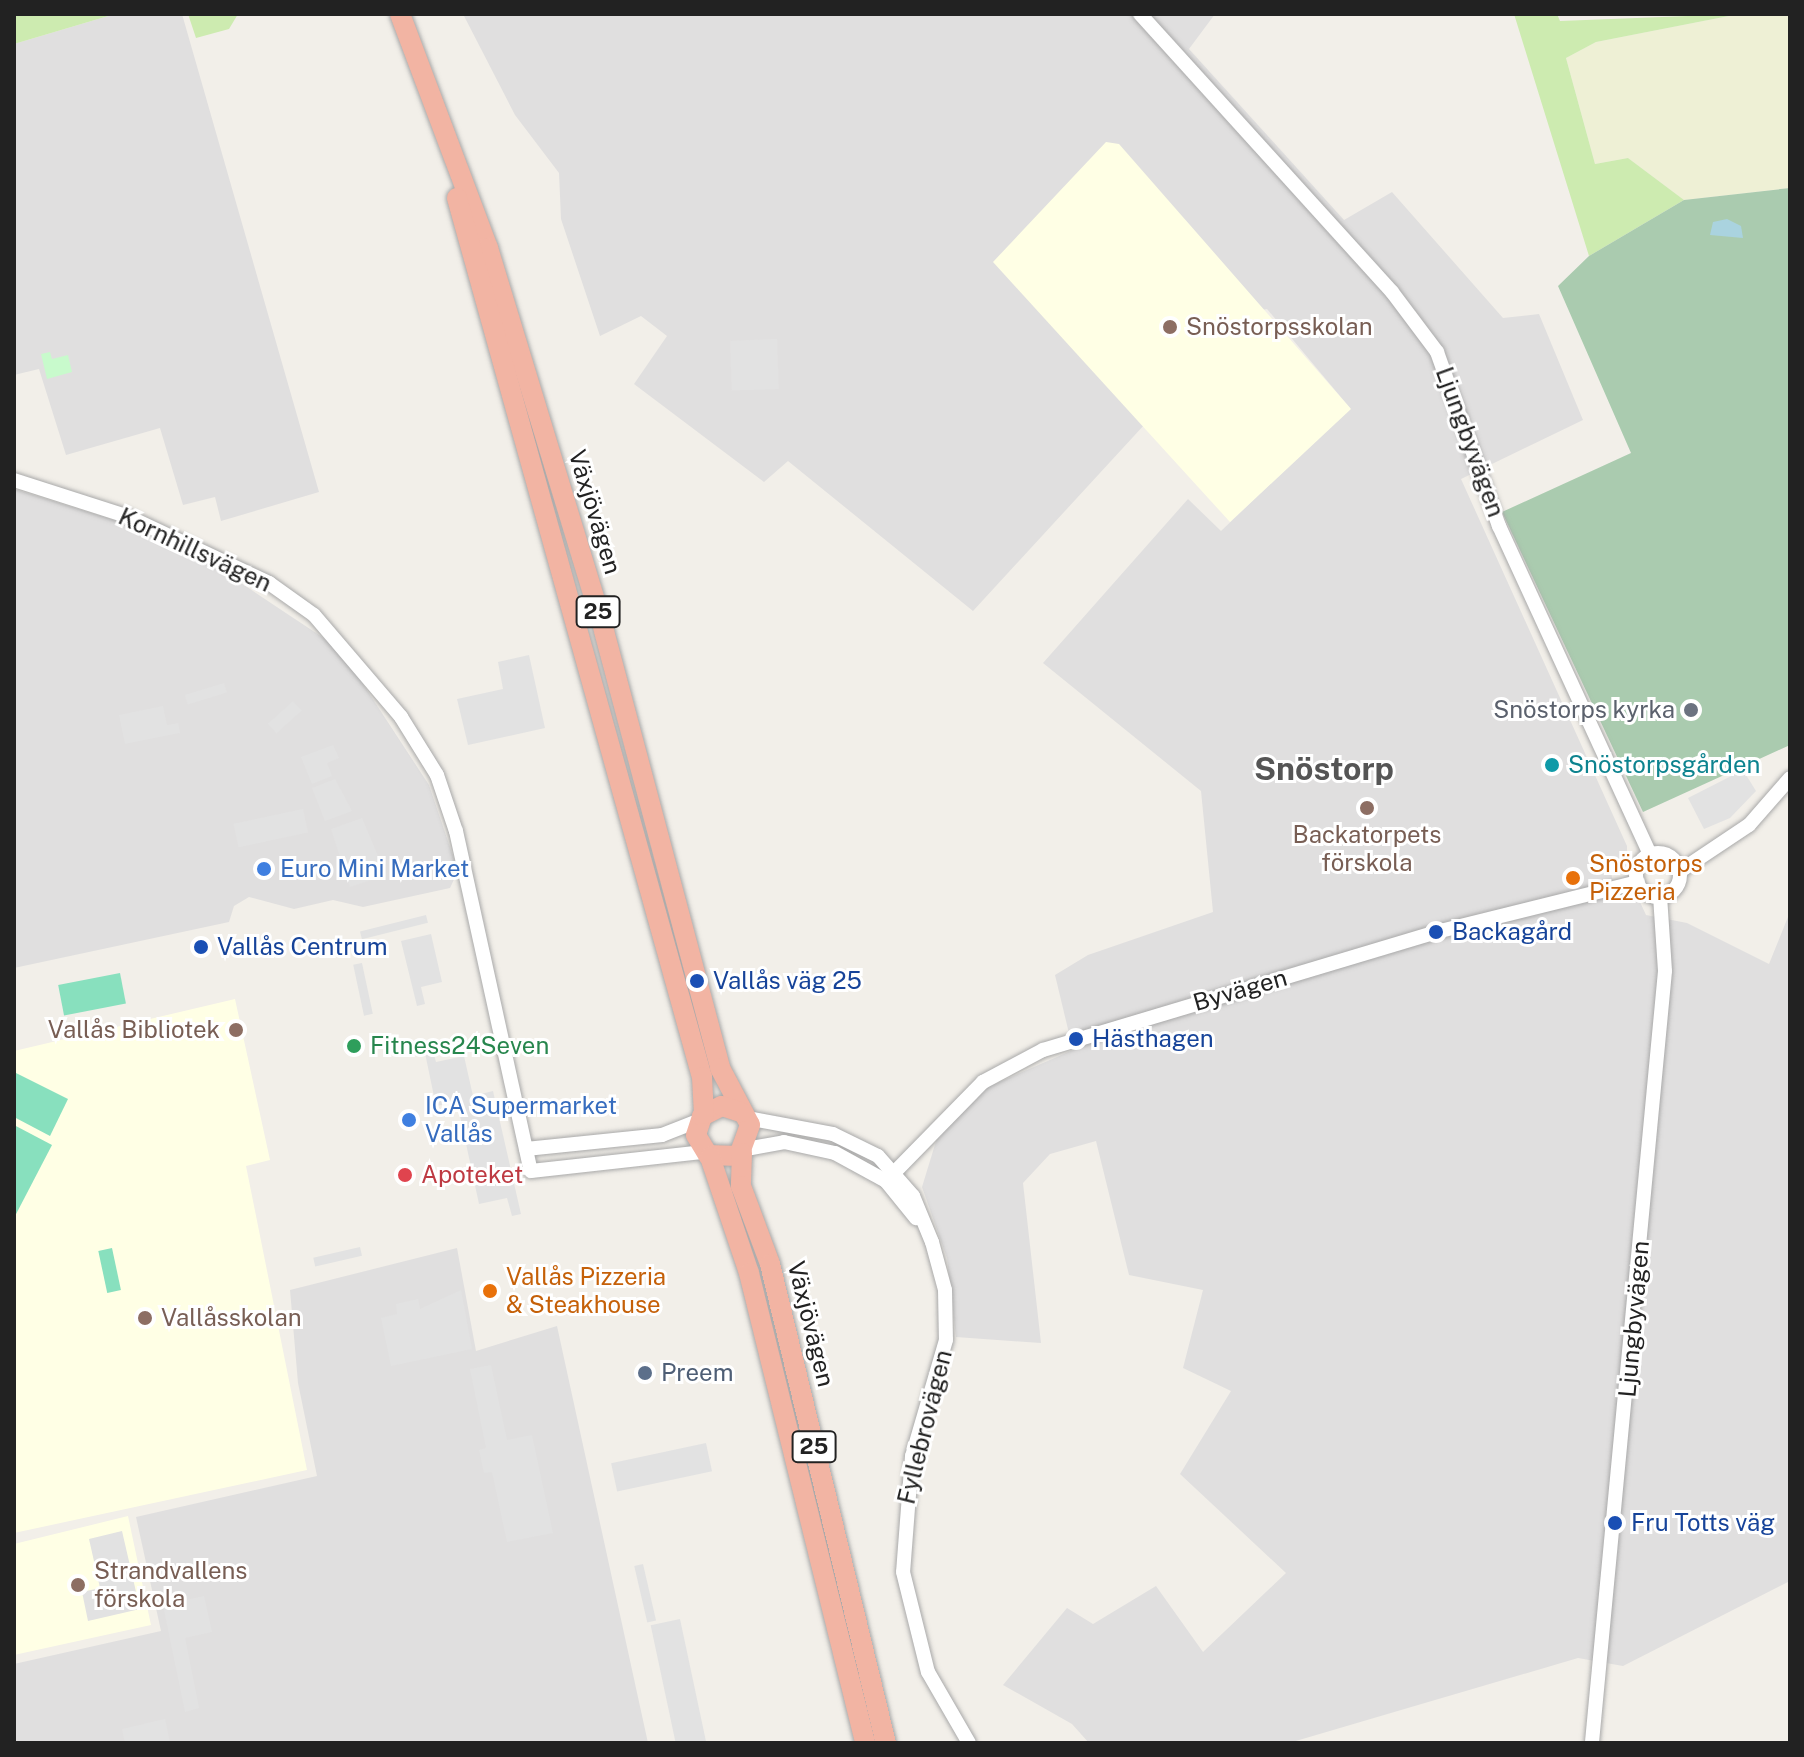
<!DOCTYPE html>
<meta charset="utf-8">
<style>
body{margin:0}
#map{position:relative;width:1804px;height:1757px;overflow:hidden;background:#f2efe9;font-family:"Public Sans",sans-serif}
div>[style]{position:absolute}
[style*='--x']{left:calc(var(--x)*1px);top:calc(var(--y)*1px);width:calc(var(--w)*1px);rotate:calc(var(--a)*1deg)}
.residential>*{inset:0;background:#e0dfdf}
.education>*{inset:0;background:#ffffe5}
.farmland>*{inset:0;background:#eef0d5}
.grass>*{inset:0;background:#cdebb0}
.cemetery>*{inset:0;background:#aacbaf}
.park>*{inset:0;background:#c8facc}
.pitch>*{inset:0;background:#88e0be;transform-origin:0 0}
.parking>*{inset:0;background:#e2e2e2;transform-origin:0 0}
.water>*{inset:0;background:#aad3df}
.roads{filter:drop-shadow(0 0 2px #a9a9a9) drop-shadow(0 0 2px #a9a9a9)}
.tertiary>*{height:14px;margin:-7px;padding:0 7px;transform-origin:7px;border-radius:7px;background:#fff}
.tertiary>.ring{margin:-7px;padding:0;box-sizing:content-box;background:none;border:14px solid #fff;border-radius:50%}
.trunk>*{height:20px;margin:-10px;padding:0 10px;transform-origin:10px;border-radius:10px;background:#f2b4a3}
.dots>*{width:22px;height:22px;translate:-50% -50%;box-sizing:border-box;border:4px solid #fff;border-radius:50%}
span{translate:-50% -50%;white-space:nowrap;text-align:center;line-height:1.15;-webkit-text-stroke:6px #fff;paint-order:stroke}
.shield-label span{padding:2px 6px;background:#fff;border:2px solid;border-radius:6px;-webkit-text-stroke-width:0}
.shield-label{font-size:22px;color:#222;font-weight:700}
.education-label{font-size:24px;color:#785e54}
.left{translate:0 -50%;text-align:left}
.right{translate:-100% -50%;text-align:right}
.street-label{font-size:24px;color:#222}
.worship-label{font-size:24px;color:#5b616d}
.culture-label{font-size:24px;color:#0d838f}
.food-label{font-size:24px;color:#c56008}
.shop-label{font-size:24px;color:#366cbe}
.transit-label{font-size:24px;color:#164399}
.leisure-label{font-size:24px;color:#27864d}
.health-label{font-size:24px;color:#be3a42}
.service-label{font-size:24px;color:#4e5e75}
.district-label{font-size:32px;color:#555;font-weight:700}
.frame{position:absolute;inset:0;border:16px solid #222;pointer-events:none}
</style>
<div id="map">
<div class="residential">
<i style="clip-path:polygon(115px 14px,182px 14px,319px 492px,221px 521px,215px 497px,183px 505px,160px 428px,66px 455px,39px 369px,14px 375px,14px 44px)"></i>
<i style="clip-path:polygon(463px 14px,1215px 14px,1189px 49px,1344px 220px,1392px 192px,1503px 318px,1539px 314px,1583px 420px,1461px 479px,1627px 846px,1627px 865px,1611px 872px,1616px 899px,1640px 902px,1646px 915px,1687px 923px,1769px 964px,1790px 912px,1790px 1581px,1623px 1666px,1578px 1658px,1289px 1743px,1089px 1743px,1072px 1724px,1003px 1685px,1067px 1608px,1093px 1624px,1156px 1586px,1203px 1652px,1286px 1573px,1180px 1474px,1231px 1391px,1183px 1368px,1203px 1290px,1129px 1275px,1096px 1141px,1050px 1154px,1023px 1183px,1041px 1343px,956px 1337px,947px 1258px,922px 1187px,937px 1138px,988px 1087px,1073px 1050px,1055px 975px,1088px 955px,1213px 912px,1201px 791px,1043px 663px,1188px 499px,1221px 531px,1350px 408px,1267px 309px,1075px 345px,1145px 424px,973px 611px,788px 461px,764px 482px,634px 384px,667px 336px,641px 316px,600px 336px,561px 219px,559px 173px,515px 115px)"></i>
<i style="clip-path:polygon(14px 489px,133px 526px,205px 559px,340px 649px,429px 785px,458px 871px,450px 888px,363px 907px,333px 900px,294px 909px,249px 897px,234px 906px,229px 922px,14px 968px)"></i>
<i style="clip-path:polygon(457px 1248px,476px 1351px,557px 1326px,648px 1743px,14px 1743px,14px 1664px,161px 1631px,136px 1517px,317px 1476px,298px 1383px,290px 1290px)"></i>
</div>
<div class="education">
<i style="clip-path:polygon(1106px 142px,1119px 144px,1351px 409px,1230px 522px,993px 262px)"></i>
<i style="clip-path:polygon(235px 999px,270px 1160px,246px 1166px,307px 1470px,14px 1533px,14px 1051px)"></i>
<i style="clip-path:polygon(128px 1516px,151px 1625px,14px 1655px,14px 1544px)"></i>
</div>
<div class="farmland">
<i style="clip-path:polygon(1739px 14px,1790px 14px,1790px 188px,1684px 200px,1628px 158px,1595px 164px,1566px 58px,1596px 42px)"></i>
</div>
<div class="grass">
<i style="clip-path:polygon(14px 14px,115px 14px,14px 44px)"></i>
<i style="clip-path:polygon(188px 14px,238px 14px,229px 29px,196px 38px)"></i>
<i style="clip-path:polygon(1514px 14px,1557px 14px,1560px 21px,1739px 14px,1596px 42px,1566px 58px,1595px 164px,1628px 158px,1684px 200px,1589px 256px)"></i>
</div>
<div class="cemetery">
<i style="clip-path:polygon(1790px 188px,1790px 745px,1643px 812px,1502px 512px,1631px 453px,1558px 286px,1589px 256px,1684px 200px)"></i>
</div>
<div class="park">
<i style="clip-path:polygon(50px 352px,52px 359px,68px 355px,72px 372px,47px 379px,41px 354px)"></i>
</div>
<div class="pitch">
<i style="left:120px;top:973px;width:31px;height:63px;rotate:79deg"></i>
<i style="clip-path:polygon(14px 1072px,68px 1099px,50px 1136px,14px 1117px)"></i>
<i style="clip-path:polygon(14px 1125px,52px 1145px,14px 1218px)"></i>
<i style="left:112px;top:1248px;width:43px;height:14px;rotate:78deg"></i>
</div>
<div class="parking">
<i style="left:777px;top:339px;width:50px;height:47px;rotate:88deg"></i>
<i style="clip-path:polygon(529px 655px,545px 728px,468px 745px,457px 699px,503px 689px,498px 662px)"></i>
<i style="left:224px;top:683px;width:10px;height:41px;rotate:73deg"></i>
<i style="left:293px;top:701px;width:13px;height:34px;rotate:48deg"></i>
<i style="clip-path:polygon(163px 706px,167px 725px,178px 723px,180px 733px,125px 744px,119px 715px)"></i>
<i style="clip-path:polygon(333px 745px,339px 758px,327px 763px,332px 776px,312px 784px,301px 757px)"></i>
<i style="clip-path:polygon(1743px 770px,1756px 791px,1730px 818px,1704px 829px,1688px 798px)"></i>
<i style="clip-path:polygon(335px 779px,352px 811px,325px 821px,312px 788px)"></i>
<i style="left:303px;top:809px;width:24px;height:71px;rotate:78deg"></i>
<i style="clip-path:polygon(362px 818px,386px 875px,350px 887px,331px 829px)"></i>
<i style="left:426px;top:915px;width:8px;height:68px;rotate:76deg"></i>
<i style="clip-path:polygon(431px 934px,442px 982px,421px 987px,425px 1004px,417px 1006px,401px 941px)"></i>
<i style="left:362px;top:963px;width:52px;height:9px;rotate:78deg"></i>
<i style="clip-path:polygon(433px 1051px,436px 1062px,464px 1056px,473px 1096px,493px 1091px,521px 1214px,512px 1216px,507px 1198px,479px 1204px,457px 1102px,436px 1106px,425px 1053px)"></i>
<i style="left:360px;top:1247px;width:9px;height:48px;rotate:77deg"></i>
<i style="clip-path:polygon(461px 1290px,472px 1349px,391px 1366px,381px 1318px,397px 1314px,396px 1304px,418px 1299px,420px 1309px)"></i>
<i style="clip-path:polygon(491px 1365px,507px 1440px,532px 1435px,553px 1533px,507px 1542px,492px 1472px,484px 1473px,479px 1450px,486px 1448px,470px 1369px)"></i>
<i style="left:706px;top:1443px;width:29px;height:97px;rotate:78deg"></i>
<i style="clip-path:polygon(122px 1531px,140px 1609px,88px 1621px,82px 1592px,100px 1588px,89px 1539px)"></i>
<i style="left:643px;top:1564px;width:58px;height:9px;rotate:77deg"></i>
<i style="clip-path:polygon(204px 1596px,212px 1632px,185px 1638px,199px 1708px,185px 1712px,163px 1605px)"></i>
<i style="left:680px;top:1619px;width:127px;height:30px;rotate:78deg"></i>
<i style="clip-path:polygon(165px 1719px,170px 1743px,125px 1743px,122px 1729px)"></i>
</div>
<div class="water">
<i style="clip-path:polygon(1727px 219px,1741px 226px,1743px 238px,1710px 235px,1713px 222px)"></i>
</div>
<div class="roads">
<div class="tertiary">
<i style="--x:1140;--y:14;--w:375;--a:47.8"></i>
<i style="--x:1392;--y:292;--w:75;--a:53.1"></i>
<i style="--x:1437;--y:352;--w:185;--a:70.4"></i>
<i style="--x:1499;--y:526;--w:362;--a:65.3"></i>
<i style="--x:14;--y:480;--w:121;--a:17.8"></i>
<i style="--x:129;--y:517;--w:155;--a:25.2"></i>
<i style="--x:269;--y:583;--w:55;--a:35.4"></i>
<i style="--x:314;--y:615;--w:134;--a:49.5"></i>
<i style="--x:401;--y:717;--w:68;--a:58.2"></i>
<i style="--x:437;--y:775;--w:59;--a:71.3"></i>
<i style="--x:456;--y:831;--w:348;--a:77.6"></i>
<i style="--x:531;--y:1171;--w:174;--a:-6.3"></i>
<i class="ring" style="left:1636px;top:853px;width:30px;height:30px"></i>
<i style="--x:1680;--y:871;--w:83;--a:-33.7"></i>
<i style="--x:1749;--y:825;--w:62;--a:-48.9"></i>
<i style="--x:747;--y:1118;--w:87;--a:10.5"></i>
<i style="--x:833;--y:1134;--w:50;--a:26.1"></i>
<i style="--x:878;--y:1156;--w:53;--a:48.8"></i>
<i style="--x:913;--y:1196;--w:50;--a:67.6"></i>
<i style="--x:932;--y:1242;--w:50;--a:74.8"></i>
<i style="--x:945;--y:1290;--w:50;--a:88.9"></i>
<i style="--x:946;--y:1340;--w:121;--a:106.3"></i>
<i style="--x:912;--y:1456;--w:116;--a:94.4"></i>
<i style="--x:903;--y:1572;--w:103;--a:76"></i>
<i style="--x:928;--y:1672;--w:82;--a:60"></i>
<i style="--x:526;--y:1149;--w:137;--a:-5.9"></i>
<i style="--x:662;--y:1135;--w:41;--a:-21.5"></i>
<i style="--x:746;--y:1149;--w:39;--a:-10"></i>
<i style="--x:784;--y:1142;--w:52;--a:12.2"></i>
<i style="--x:835;--y:1153;--w:58;--a:28.8"></i>
<i style="--x:886;--y:1181;--w:48;--a:51"></i>
<i style="--x:886;--y:1181;--w:139;--a:-45.6"></i>
<i style="--x:983;--y:1082;--w:68;--a:-28.1"></i>
<i style="--x:1043;--y:1050;--w:410;--a:-16.7"></i>
<i style="--x:1436;--y:932;--w:208;--a:-13.9"></i>
<i style="--x:1592;--y:1742;--w:774;--a:-84.59"></i>
<i style="--x:1665;--y:971;--w:75;--a:-93.8"></i>
</div>
<div class="trunk">
<i style="--x:400;--y:14;--w:250;--a:69.4"></i>
<i style="--x:488;--y:248;--w:400;--a:73.1"></i>
<i style="--x:604;--y:631;--w:452;--a:75.1"></i>
<i style="--x:720;--y:1068;--w:64;--a:62.2"></i>
<i style="--x:750;--y:1125;--w:33;--a:110"></i>
<i style="--x:739;--y:1156;--w:31;--a:-178"></i>
<i style="--x:708;--y:1155;--w:23;--a:-121"></i>
<i style="--x:696;--y:1135;--w:20;--a:-72"></i>
<i style="--x:702;--y:1116;--w:22;--a:-27"></i>
<i style="--x:722;--y:1106;--w:20;--a:18"></i>
<i style="--x:457;--y:198;--w:913;--a:74.43"></i>
<i style="--x:702;--y:1077;--w:37;--a:87"></i>
<i style="--x:742;--y:1153;--w:33;--a:92"></i>
<i style="--x:741;--y:1186;--w:83;--a:69.6"></i>
<i style="--x:770;--y:1264;--w:493;--a:76.4"></i>
<i style="--x:710;--y:1157;--w:122;--a:71.4"></i>
<i style="--x:749;--y:1273;--w:484;--a:76.1"></i>
</div>
</div>
<div class="dots">
<i style="left:1170px;top:327px;background:#8d6e63"></i>
<i style="left:1691px;top:710px;background:#6b7280"></i>
<i style="left:1552px;top:765px;background:#0f9aa8"></i>
<i style="left:1367px;top:808px;background:#8d6e63"></i>
<i style="left:264px;top:869px;background:#3f7fe0"></i>
<i style="left:1573px;top:878px;background:#e8710a"></i>
<i style="left:1436px;top:932px;background:#1a4fb4"></i>
<i style="left:201px;top:947px;background:#1a4fb4"></i>
<i style="left:697px;top:981px;background:#1a4fb4"></i>
<i style="left:236px;top:1030px;background:#8d6e63"></i>
<i style="left:1076px;top:1039px;background:#1a4fb4"></i>
<i style="left:354px;top:1046px;background:#2e9e5b"></i>
<i style="left:409px;top:1120px;background:#3f7fe0"></i>
<i style="left:405px;top:1175px;background:#e0444e"></i>
<i style="left:490px;top:1291px;background:#e8710a"></i>
<i style="left:145px;top:1318px;background:#8d6e63"></i>
<i style="left:645px;top:1373px;background:#5c6f8a"></i>
<i style="left:1615px;top:1523px;background:#1a4fb4"></i>
<i style="left:78px;top:1585px;background:#8d6e63"></i>
</div>
<div class="shield-label">
<span style="left:598px;top:612px">25</span>
<span style="left:814px;top:1447px">25</span>
</div>
<div class="education-label">
<span class="left" style="left:1186px;top:327px">Snöstorpsskolan</span>
<span style="left:1367px;top:849px">Backatorpets<br>förskola</span>
<span class="right" style="left:220px;top:1030px">Vallås Bibliotek</span>
<span class="left" style="left:161px;top:1318px">Vallåsskolan</span>
<span class="left" style="left:94px;top:1585px">Strandvallens<br>förskola</span>
</div>
<div class="street-label">
<span style="left:1470px;top:442px;rotate:70deg">Ljungbyvägen</span>
<span style="left:595px;top:512px;rotate:73deg">Växjövägen</span>
<span style="left:195px;top:550px;rotate:25deg">Kornhillsvägen</span>
<span style="left:1240px;top:990px;rotate:-16deg">Byvägen</span>
<span style="left:1634px;top:1319px;rotate:-85deg">Ljungbyvägen</span>
<span style="left:811px;top:1324px;rotate:76deg">Växjövägen</span>
<span style="left:925px;top:1427px;rotate:-76deg">Fyllebrovägen</span>
</div>
<div class="worship-label">
<span class="right" style="left:1675px;top:710px">Snöstorps kyrka</span>
</div>
<div class="culture-label">
<span class="left" style="left:1568px;top:765px">Snöstorpsgården</span>
</div>
<div class="food-label">
<span class="left" style="left:1589px;top:878px">Snöstorps<br>Pizzeria</span>
<span class="left" style="left:506px;top:1291px">Vallås Pizzeria<br>&amp; Steakhouse</span>
</div>
<div class="shop-label">
<span class="left" style="left:280px;top:869px">Euro Mini Market</span>
<span class="left" style="left:425px;top:1120px">ICA Supermarket<br>Vallås</span>
</div>
<div class="transit-label">
<span class="left" style="left:1452px;top:932px">Backagård</span>
<span class="left" style="left:217px;top:947px">Vallås Centrum</span>
<span class="left" style="left:713px;top:981px">Vallås väg 25</span>
<span class="left" style="left:1092px;top:1039px">Hästhagen</span>
<span class="left" style="left:1631px;top:1523px">Fru Totts väg</span>
</div>
<div class="leisure-label">
<span class="left" style="left:370px;top:1046px">Fitness24Seven</span>
</div>
<div class="health-label">
<span class="left" style="left:421px;top:1175px">Apoteket</span>
</div>
<div class="service-label">
<span class="left" style="left:661px;top:1373px">Preem</span>
</div>
<div class="district-label">
<span style="left:1324px;top:769px">Snöstorp</span>
</div>
<div class="frame"></div>
</div>
